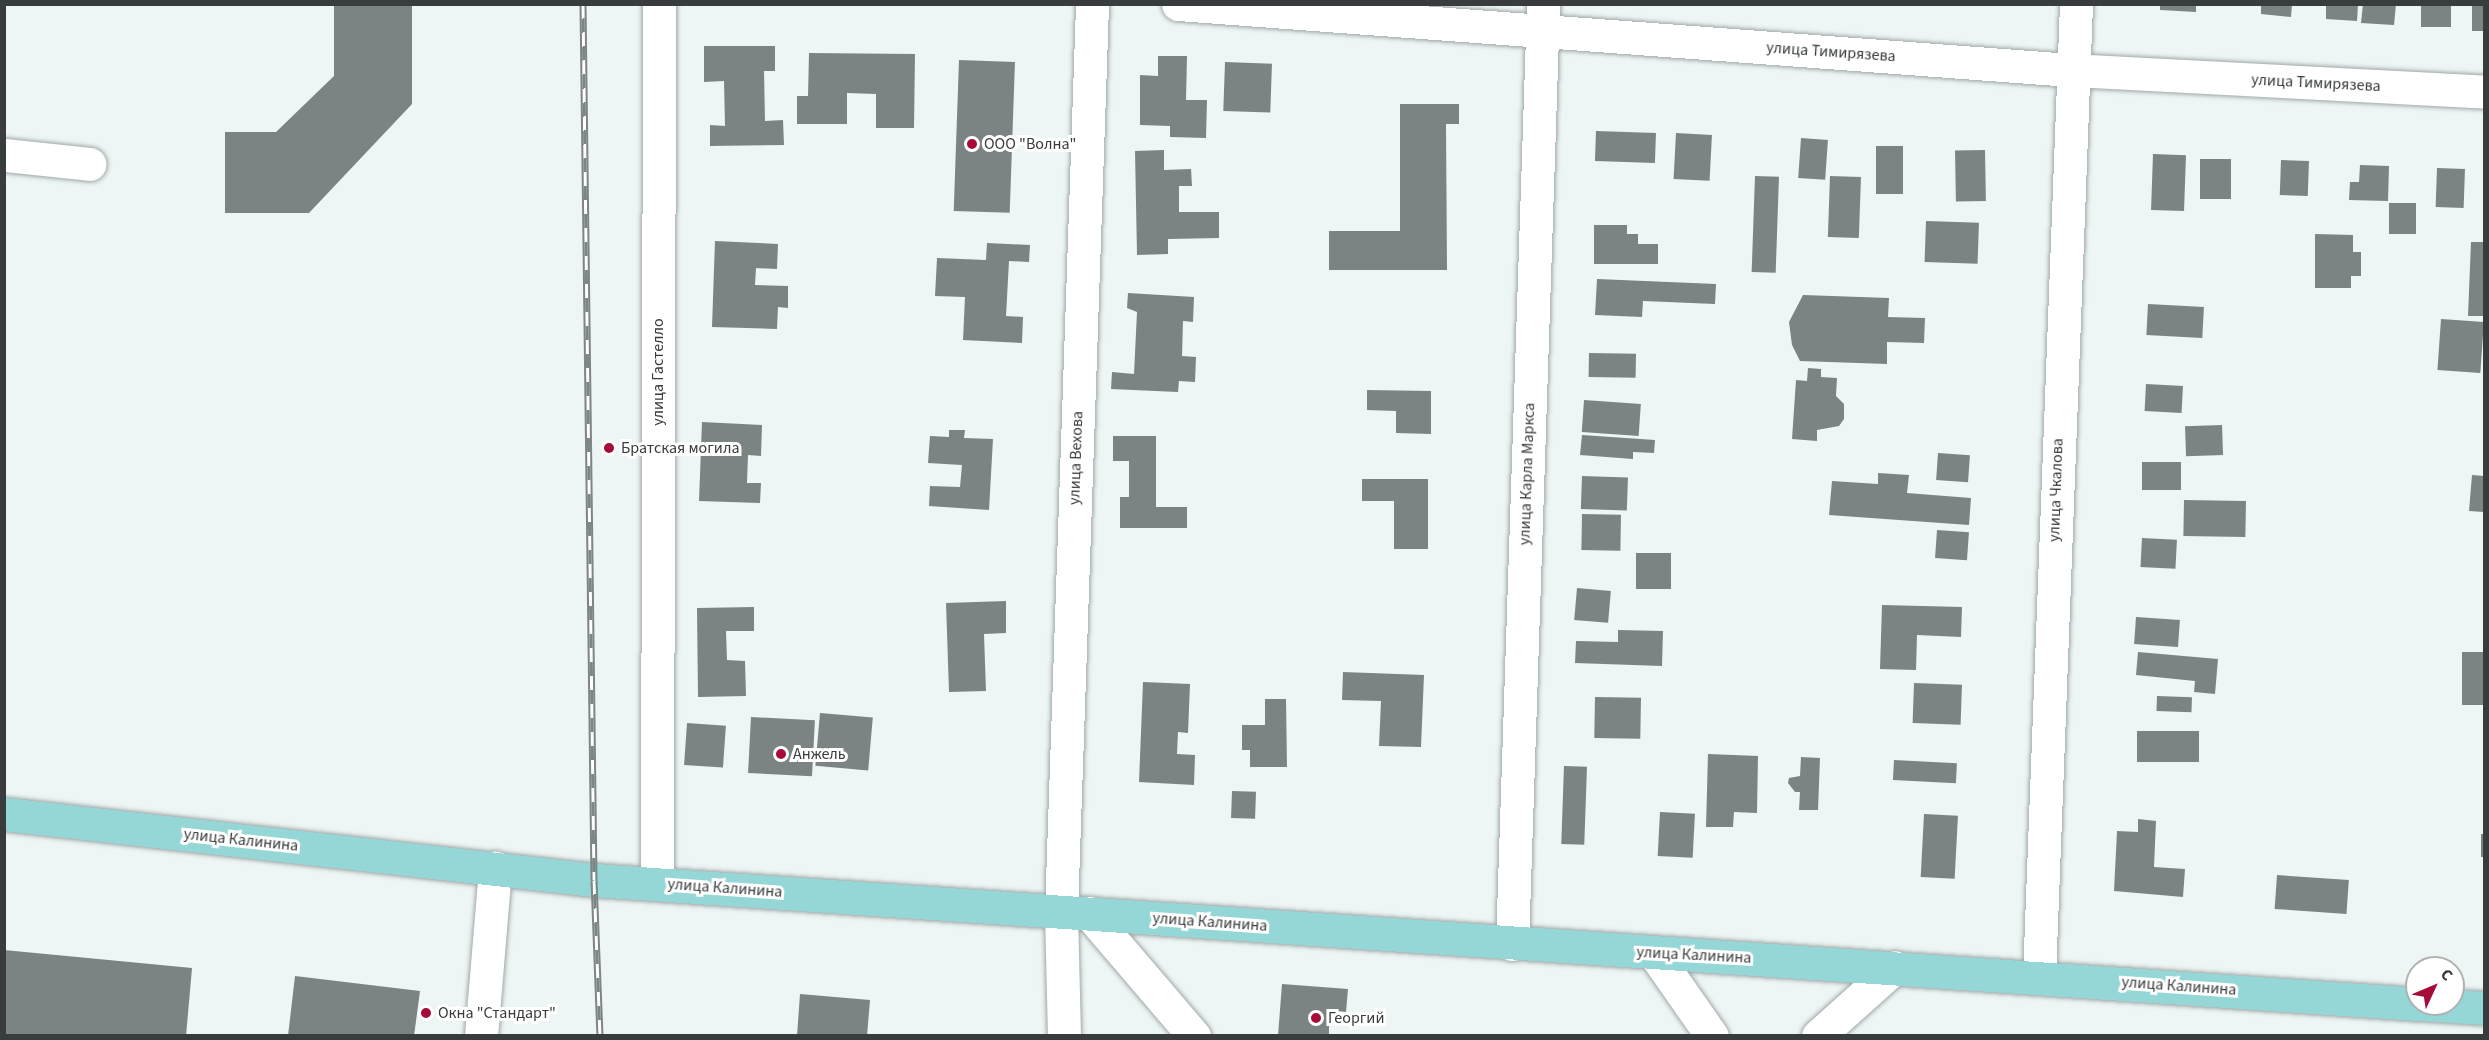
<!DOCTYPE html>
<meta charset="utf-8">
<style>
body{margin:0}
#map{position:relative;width:2489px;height:1040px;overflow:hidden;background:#edf5f5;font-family:"Source Sans 3",sans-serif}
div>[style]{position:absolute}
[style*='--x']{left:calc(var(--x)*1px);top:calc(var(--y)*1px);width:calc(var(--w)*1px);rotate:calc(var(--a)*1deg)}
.building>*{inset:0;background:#7c8383;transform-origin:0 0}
.roads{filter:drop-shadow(0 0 2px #a0a8a8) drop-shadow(0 0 2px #a0a8a8)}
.minor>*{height:33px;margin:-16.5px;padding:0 16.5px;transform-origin:16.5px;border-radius:16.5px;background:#fff}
.major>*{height:33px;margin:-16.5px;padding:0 16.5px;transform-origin:16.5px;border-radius:16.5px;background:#94d7d6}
.rail>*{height:7px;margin-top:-3.5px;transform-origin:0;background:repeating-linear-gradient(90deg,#fff 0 14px,#7f8484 0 28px);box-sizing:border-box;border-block:2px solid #7f8484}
.dots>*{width:16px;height:16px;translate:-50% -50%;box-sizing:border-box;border:3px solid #fff;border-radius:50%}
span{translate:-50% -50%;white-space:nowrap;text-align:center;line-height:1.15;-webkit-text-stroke:6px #fff;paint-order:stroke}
.street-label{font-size:16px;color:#393c3c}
.poi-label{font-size:16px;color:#393c3c}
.left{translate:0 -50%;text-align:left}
.frame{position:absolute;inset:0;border:6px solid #393c3c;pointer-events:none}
.north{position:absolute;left:2405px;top:956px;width:60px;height:60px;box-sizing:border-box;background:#fff;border:2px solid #b0b1b1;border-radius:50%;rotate:46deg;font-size:16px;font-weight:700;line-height:24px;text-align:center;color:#393c3c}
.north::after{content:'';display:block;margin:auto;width:21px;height:27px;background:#a60c3a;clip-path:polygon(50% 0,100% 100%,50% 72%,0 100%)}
</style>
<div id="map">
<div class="building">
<i style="clip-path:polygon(334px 4px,412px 4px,412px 104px,309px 213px,225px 213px,225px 132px,276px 132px,334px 76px)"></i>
<i style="clip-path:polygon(2160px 4px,2196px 4px,2196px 12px,2160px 10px)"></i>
<i style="clip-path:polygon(2261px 4px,2292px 4px,2291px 17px,2261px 14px)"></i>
<i style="clip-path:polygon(2326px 4px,2358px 4px,2357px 21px,2326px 19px)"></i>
<i style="clip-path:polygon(2363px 4px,2396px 4px,2394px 25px,2361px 23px)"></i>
<i style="left:2421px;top:4px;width:30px;height:23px"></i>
<i style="left:2472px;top:4px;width:12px;height:27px"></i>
<i style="clip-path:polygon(704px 46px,775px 46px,775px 71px,764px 71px,765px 121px,783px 120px,784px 145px,710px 146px,710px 125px,725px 126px,724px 81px,704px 82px)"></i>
<i style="clip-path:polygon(809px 53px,915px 54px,914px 128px,876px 128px,876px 94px,847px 93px,847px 124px,797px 124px,797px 96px,808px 96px)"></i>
<i style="clip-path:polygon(1158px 56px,1187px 56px,1186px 100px,1207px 100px,1206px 138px,1170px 137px,1170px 126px,1140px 125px,1140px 75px,1158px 76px)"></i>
<i style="left:959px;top:60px;width:56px;height:151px;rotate:2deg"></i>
<i style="left:1225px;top:62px;width:47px;height:49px;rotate:2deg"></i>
<i style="clip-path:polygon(1400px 104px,1459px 104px,1459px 124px,1446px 124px,1447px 270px,1329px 270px,1329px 231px,1400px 231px)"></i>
<i style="left:1596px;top:131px;width:60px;height:30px;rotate:2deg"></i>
<i style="left:1676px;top:133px;width:36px;height:46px;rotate:3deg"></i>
<i style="left:1801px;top:138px;width:27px;height:40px;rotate:4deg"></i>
<i style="left:1876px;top:146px;width:27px;height:48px"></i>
<i style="clip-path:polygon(1164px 150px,1164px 170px,1191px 169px,1192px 186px,1179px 186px,1179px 212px,1219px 212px,1219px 238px,1168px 239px,1168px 254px,1137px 255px,1135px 151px)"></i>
<i style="left:1985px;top:150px;width:51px;height:30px;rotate:89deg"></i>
<i style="left:2153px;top:154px;width:33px;height:56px;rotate:2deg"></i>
<i style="left:2200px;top:159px;width:31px;height:40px"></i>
<i style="left:2281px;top:160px;width:28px;height:35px;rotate:2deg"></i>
<i style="clip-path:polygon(2360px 165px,2389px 166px,2388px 201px,2349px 200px,2350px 182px,2359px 182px)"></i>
<i style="left:2437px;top:168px;width:28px;height:39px;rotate:2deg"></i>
<i style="left:1755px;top:176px;width:24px;height:96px;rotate:2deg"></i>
<i style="left:1830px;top:176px;width:31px;height:61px;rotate:2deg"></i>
<i style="left:2389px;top:203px;width:27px;height:31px"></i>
<i style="left:1926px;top:221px;width:53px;height:41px;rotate:2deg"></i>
<i style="clip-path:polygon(1594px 225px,1627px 225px,1627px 234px,1638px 234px,1638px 244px,1658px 244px,1658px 264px,1594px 264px)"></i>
<i style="clip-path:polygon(2315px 234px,2353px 235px,2353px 252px,2361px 252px,2361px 276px,2351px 276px,2351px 288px,2315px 288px)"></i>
<i style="clip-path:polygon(715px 241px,778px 244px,777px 269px,756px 268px,755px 285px,788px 286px,788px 308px,778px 307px,777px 329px,712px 327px)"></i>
<i style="clip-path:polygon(2471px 242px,2484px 242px,2484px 316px,2468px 316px)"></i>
<i style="clip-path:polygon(987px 243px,1030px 245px,1029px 262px,1009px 261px,1006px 316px,1023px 317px,1022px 343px,963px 340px,965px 297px,935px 296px,937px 258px,986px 260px)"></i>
<i style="clip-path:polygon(1597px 279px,1716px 284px,1715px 304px,1643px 301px,1642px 317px,1595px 315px)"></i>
<i style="clip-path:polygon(1128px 293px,1194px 297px,1193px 322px,1183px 321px,1182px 356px,1196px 357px,1195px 382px,1179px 381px,1178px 392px,1111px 389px,1112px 372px,1134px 374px,1137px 312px,1127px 308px)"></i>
<i style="clip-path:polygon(1803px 295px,1889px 298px,1888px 317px,1925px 318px,1924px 343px,1887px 342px,1887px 364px,1800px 361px,1792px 345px,1789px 322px)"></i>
<i style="left:2148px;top:304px;width:56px;height:31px;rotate:3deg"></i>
<i style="left:2441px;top:319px;width:43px;height:51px;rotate:4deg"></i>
<i style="left:1589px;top:353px;width:47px;height:24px;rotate:1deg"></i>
<i style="clip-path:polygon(1808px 368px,1821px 369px,1821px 377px,1837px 378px,1836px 396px,1844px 404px,1844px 419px,1839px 426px,1817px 430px,1817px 441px,1792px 439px,1796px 380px,1807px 381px)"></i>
<i style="left:2146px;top:384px;width:37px;height:27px;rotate:3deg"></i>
<i style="clip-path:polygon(1367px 390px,1431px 391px,1431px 434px,1396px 433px,1396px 411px,1367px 410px)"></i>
<i style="left:1584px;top:400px;width:57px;height:32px;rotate:4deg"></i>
<i style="clip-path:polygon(702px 422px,762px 425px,761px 456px,748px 455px,747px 483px,761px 483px,760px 503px,699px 501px)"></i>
<i style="left:2222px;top:425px;width:30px;height:37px;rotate:88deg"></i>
<i style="clip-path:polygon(949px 430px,965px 430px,964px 438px,993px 439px,989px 510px,929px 506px,930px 486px,960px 487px,962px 465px,928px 463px,930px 436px,949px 437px)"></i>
<i style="clip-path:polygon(1582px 435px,1655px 440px,1654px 453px,1633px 452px,1633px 459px,1580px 455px)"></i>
<i style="clip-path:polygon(1113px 436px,1156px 436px,1156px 507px,1187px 507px,1187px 528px,1120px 528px,1120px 497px,1129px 497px,1129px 461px,1113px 461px)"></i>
<i style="left:1938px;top:453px;width:32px;height:27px;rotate:4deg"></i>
<i style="left:2142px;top:462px;width:39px;height:28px"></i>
<i style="clip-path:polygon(1878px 473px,1909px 475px,1907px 493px,1971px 498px,1969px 525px,1829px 515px,1832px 481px,1878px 484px)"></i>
<i style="clip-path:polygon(2472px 475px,2484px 476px,2484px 512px,2469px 511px)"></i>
<i style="left:1582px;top:476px;width:46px;height:33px;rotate:2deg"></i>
<i style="clip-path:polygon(1362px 479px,1428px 479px,1428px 549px,1394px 549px,1394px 501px,1362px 501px)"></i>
<i style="left:2184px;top:500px;width:62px;height:36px;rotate:1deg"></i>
<i style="left:1582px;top:514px;width:39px;height:36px;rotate:1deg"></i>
<i style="left:1937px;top:530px;width:32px;height:28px;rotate:4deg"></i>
<i style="left:2142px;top:538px;width:35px;height:29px;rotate:3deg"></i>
<i style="left:1636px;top:553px;width:35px;height:36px"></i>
<i style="left:1577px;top:588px;width:34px;height:32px;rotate:5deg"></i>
<i style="clip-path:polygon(1006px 601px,1006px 633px,984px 634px,986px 691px,949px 692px,946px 603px)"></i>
<i style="clip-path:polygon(1882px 605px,1962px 607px,1961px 637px,1917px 635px,1916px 670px,1880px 669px)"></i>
<i style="clip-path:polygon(754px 607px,754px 631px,726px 631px,727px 660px,745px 661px,746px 696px,698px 697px,697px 608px)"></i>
<i style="left:2136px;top:617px;width:44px;height:27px;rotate:4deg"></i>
<i style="clip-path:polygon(1618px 630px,1663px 631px,1662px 666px,1575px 663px,1576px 641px,1618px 642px)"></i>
<i style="clip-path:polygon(2138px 652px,2218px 659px,2215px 694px,2194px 692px,2195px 681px,2136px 675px)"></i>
<i style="left:2462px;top:652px;width:22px;height:53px"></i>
<i style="clip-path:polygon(1343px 672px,1424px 675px,1421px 747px,1379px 746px,1381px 701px,1342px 700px)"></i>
<i style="clip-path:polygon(1143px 682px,1190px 684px,1188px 733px,1178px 732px,1177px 754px,1195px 755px,1194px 785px,1139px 782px)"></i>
<i style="left:1914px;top:683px;width:48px;height:40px;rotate:2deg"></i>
<i style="left:2157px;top:696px;width:35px;height:15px;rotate:2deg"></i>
<i style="left:1595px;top:697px;width:46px;height:41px;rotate:1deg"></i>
<i style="clip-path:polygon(1265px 699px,1286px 699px,1287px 767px,1250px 767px,1250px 750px,1242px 750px,1242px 725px,1265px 725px)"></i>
<i style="left:820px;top:713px;width:53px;height:53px;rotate:5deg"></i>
<i style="left:751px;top:717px;width:64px;height:56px;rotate:3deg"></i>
<i style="left:687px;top:723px;width:39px;height:42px;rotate:4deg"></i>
<i style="left:2137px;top:731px;width:62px;height:31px"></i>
<i style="clip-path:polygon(1708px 754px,1758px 756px,1757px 813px,1734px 812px,1733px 827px,1706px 827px)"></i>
<i style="clip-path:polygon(1801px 757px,1820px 758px,1818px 810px,1799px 810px,1800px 792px,1795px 792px,1788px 783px,1789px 778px,1800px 776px)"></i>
<i style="left:1894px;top:760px;width:63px;height:20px;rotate:3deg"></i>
<i style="left:1564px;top:766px;width:23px;height:78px;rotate:2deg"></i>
<i style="left:1232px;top:791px;width:24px;height:27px;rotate:2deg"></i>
<i style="left:1660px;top:812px;width:35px;height:44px;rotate:3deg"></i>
<i style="left:1924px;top:814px;width:34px;height:63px;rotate:3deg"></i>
<i style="clip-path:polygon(2138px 819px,2156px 821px,2154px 867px,2185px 869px,2183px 897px,2114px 891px,2117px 831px,2138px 832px)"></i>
<i style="left:2481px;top:834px;width:3px;height:23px"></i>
<i style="left:2277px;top:875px;width:72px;height:34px;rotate:4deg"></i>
<i style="clip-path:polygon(4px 950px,192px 968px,186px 1036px,4px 1036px)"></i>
<i style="clip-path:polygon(295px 976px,420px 991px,414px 1036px,288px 1036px)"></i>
<i style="clip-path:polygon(1282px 984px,1348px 989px,1346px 1012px,1329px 1010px,1329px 1036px,1278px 1036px)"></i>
<i style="clip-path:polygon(800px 994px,870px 1000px,867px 1036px,797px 1036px)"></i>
</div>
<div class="roads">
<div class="minor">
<i style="--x:1178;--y:4;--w:895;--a:4.23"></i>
<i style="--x:2071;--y:70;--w:414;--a:3"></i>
<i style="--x:4;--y:155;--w:86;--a:6"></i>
<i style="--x:657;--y:884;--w:880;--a:-89.87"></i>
<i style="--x:1089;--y:913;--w:162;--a:49.5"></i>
<i style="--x:1512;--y:944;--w:941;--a:-88.11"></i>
<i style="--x:1654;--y:953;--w:101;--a:55.1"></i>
<i style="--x:2039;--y:976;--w:973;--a:-87.82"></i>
<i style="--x:481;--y:1036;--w:169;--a:-85.2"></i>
<i style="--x:1064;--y:1036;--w:125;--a:-91.4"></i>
<i style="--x:1061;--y:911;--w:908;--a:-88.04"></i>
<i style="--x:1818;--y:1036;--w:103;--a:-41.9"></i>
</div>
<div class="major">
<i style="--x:4;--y:814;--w:594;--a:6.38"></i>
<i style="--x:594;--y:880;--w:1827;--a:3.89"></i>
<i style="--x:2422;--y:1004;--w:62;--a:3.7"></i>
</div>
</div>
<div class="rail">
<i style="--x:583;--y:4;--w:876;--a:89.28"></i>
<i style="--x:594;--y:880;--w:156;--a:87.8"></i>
</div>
<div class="dots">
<i style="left:972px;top:144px;background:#a60c3a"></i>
<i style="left:609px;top:448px;background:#a60c3a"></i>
<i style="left:781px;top:754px;background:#a60c3a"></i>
<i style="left:426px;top:1013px;background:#a60c3a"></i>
<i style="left:1316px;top:1018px;background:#a60c3a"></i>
</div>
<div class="street-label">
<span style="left:1831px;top:52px;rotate:4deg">улица Тимирязева</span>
<span style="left:2316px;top:83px;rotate:3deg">улица Тимирязева</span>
<span style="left:658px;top:372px;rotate:-90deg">улица Гастелло</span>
<span style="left:1076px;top:458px;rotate:-88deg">улица Вехова</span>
<span style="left:1527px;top:474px;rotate:-88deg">улица Карла Маркса</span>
<span style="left:2056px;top:490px;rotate:-88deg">улица Чкалова</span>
<span style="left:241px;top:840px;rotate:6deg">улица Калинина</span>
<span style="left:725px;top:888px;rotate:4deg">улица Калинина</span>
<span style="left:1210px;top:922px;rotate:4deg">улица Калинина</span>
<span style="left:1694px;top:955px;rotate:3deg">улица Калинина</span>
<span style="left:2179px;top:986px;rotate:4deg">улица Калинина</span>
</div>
<div class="poi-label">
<span class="left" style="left:984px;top:144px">ООО "Волна"</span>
<span class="left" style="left:621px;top:448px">Братская могила</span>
<span class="left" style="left:793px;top:754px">Анжель</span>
<span class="left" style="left:438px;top:1013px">Окна "Стандарт"</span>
<span class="left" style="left:1328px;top:1018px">Георгий</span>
</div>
<div class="frame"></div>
<div class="north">С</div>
</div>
